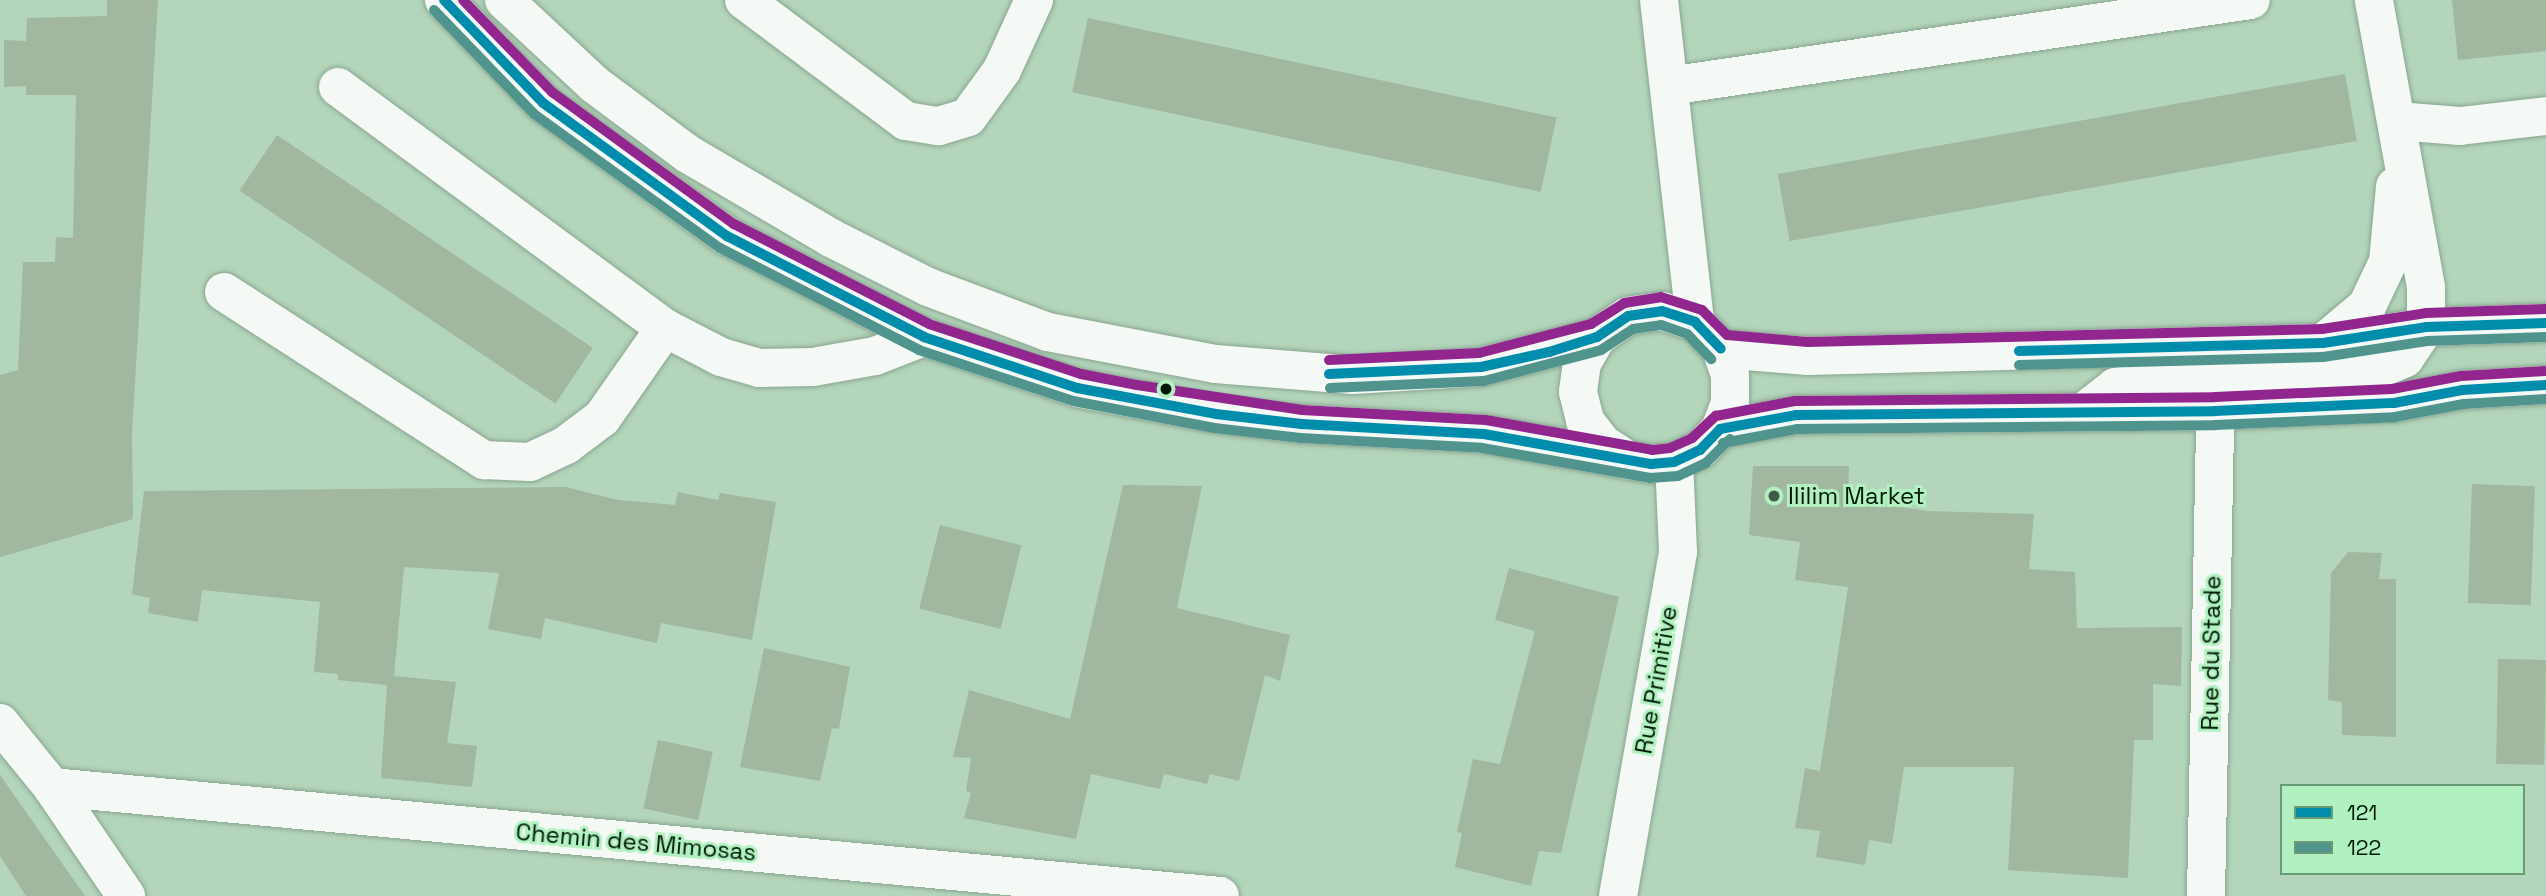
<!DOCTYPE html>
<style>
body{margin:0}
#map{position:relative;width:2546px;height:896px;overflow:hidden;background:#b3d5bb;font-family:"Space Grotesk",sans-serif}
div>[style]{position:absolute}
[style*='--x']{left:calc(var(--x)*1px);top:calc(var(--y)*1px);width:calc(var(--w)*1px);rotate:calc(var(--a)*1deg)}
.building>*{inset:0;background:#a1b79f;transform-origin:0 0}
.roads{filter:drop-shadow(0 0 2px #8aa590) drop-shadow(0 0 2px #8aa590)}
.minor>*{height:38px;margin:-19px;padding:0 19px;transform-origin:19px;border-radius:19px;background:#f4f9f5}
.bus-1>*{height:10px;margin:-5px;padding:0 5px;transform-origin:5px;border-radius:5px;background:#008dac}
.bus-2>*{height:10px;margin:-5px;padding:0 5px;transform-origin:5px;border-radius:5px;background:#50948d}
.bus-3>*{height:10px;margin:-5px;padding:0 5px;transform-origin:5px;border-radius:5px;background:#91268e}
.dots>*{width:19px;height:19px;translate:-50% -50%;box-sizing:border-box;border:4px solid #b1f1c0;border-radius:50%}
span{translate:-50% -50%;white-space:nowrap;text-align:center;line-height:1.15;-webkit-text-stroke:6px #b1f1c0;paint-order:stroke}
.poi-label{font-size:24px;color:#011707}
.left{translate:0 -50%;text-align:left}
.street-label{font-size:24px;color:#011707}
.legend{position:absolute;left:2280px;top:784px;width:245px;height:91px;box-sizing:border-box;background:#b1f1c0;border:2px solid #6b9a76;margin:0;padding:9px 12px;list-style:none;font-size:21px;color:#011707}
.legend li{display:flex;align-items:center;gap:14px;height:35px}
.legend b{width:35px;border:2px solid #6b9a76}
</style>
<div id="map">
<div class="building">
<i style="clip-path:polygon(107px 0,158px 0,132px 433px,133px 519px,0 557px,0 375px,18px 370px,23px 262px,55px 262px,56px 237px,73px 238px,76px 95px,26px 95px,26px 86px,4px 87px,4px 40px,26px 41px,27px 18px,107px 16px)"></i>
<i style="clip-path:polygon(2452px 0,2546px 0,2546px 51px,2458px 60px)"></i>
<i style="left:1088px;top:18px;width:479px;height:76px;rotate:12deg"></i>
<i style="left:2345px;top:74px;width:68px;height:576px;rotate:80deg"></i>
<i style="left:277px;top:135px;width:381px;height:67px;rotate:34deg"></i>
<i style="clip-path:polygon(1753px 466px,1849px 466px,1848px 499px,1927px 511px,2034px 514px,2029px 569px,2075px 572px,2077px 628px,2182px 627px,2181px 686px,2153px 684px,2153px 740px,2134px 740px,2128px 878px,2008px 870px,2014px 767px,1904px 767px,1892px 844px,1869px 840px,1865px 865px,1816px 857px,1820px 831px,1795px 828px,1805px 768px,1820px 771px,1848px 587px,1795px 580px,1800px 542px,1749px 535px)"></i>
<i style="left:2472px;top:484px;width:63px;height:119px;rotate:2deg"></i>
<i style="clip-path:polygon(1123px 485px,1202px 486px,1177px 608px,1290px 635px,1280px 681px,1265px 675px,1239px 781px,1210px 774px,1207px 784px,1164px 774px,1160px 789px,1091px 774px,1076px 839px,964px 818px,971px 793px,966px 791px,971px 758px,953px 757px,969px 690px,1070px 719px)"></i>
<i style="clip-path:polygon(566px 487px,618px 500px,675px 505px,678px 492px,718px 500px,720px 493px,776px 502px,752px 640px,661px 623px,657px 643px,545px 618px,541px 639px,488px 629px,499px 573px,404px 567px,394px 676px,456px 682px,447px 743px,477px 746px,472px 787px,381px 778px,387px 685px,338px 680px,338px 674px,314px 672px,320px 602px,202px 590px,198px 622px,148px 613px,150px 598px,132px 594px,144px 491px)"></i>
<i style="left:940px;top:525px;width:84px;height:86px;rotate:14deg"></i>
<i style="clip-path:polygon(2348px 552px,2382px 553px,2379px 579px,2396px 579px,2396px 737px,2342px 735px,2342px 702px,2328px 700px,2331px 573px)"></i>
<i style="clip-path:polygon(1509px 568px,1619px 597px,1561px 853px,1539px 851px,1531px 886px,1455px 867px,1462px 833px,1457px 832px,1473px 759px,1500px 764px,1535px 631px,1495px 620px)"></i>
<i style="clip-path:polygon(764px 648px,850px 667px,839px 729px,832px 728px,820px 781px,740px 767px)"></i>
<i style="left:2498px;top:659px;width:48px;height:105px;rotate:1deg"></i>
<i style="left:658px;top:740px;width:56px;height:70px;rotate:12deg"></i>
<i style="clip-path:polygon(0 775px,85px 896px,26px 896px,0 856px)"></i>
</div>
<div class="roads">
<div class="minor">
<i style="--x:444;--y:0;--w:143;--a:46.1"></i>
<i style="--x:543;--y:103;--w:227;--a:35.9"></i>
<i style="--x:727;--y:236;--w:221;--a:27.1"></i>
<i style="--x:924;--y:337;--w:161;--a:18.4"></i>
<i style="--x:1077;--y:388;--w:141;--a:10.6"></i>
<i style="--x:1216;--y:414;--w:86;--a:6.7"></i>
<i style="--x:1301;--y:424;--w:183;--a:3.1"></i>
<i style="--x:1484;--y:434;--w:170;--a:10.2"></i>
<i style="--x:1651;--y:464;--w:23;--a:-5"></i>
<i style="--x:1674;--y:462;--w:29;--a:-25"></i>
<i style="--x:1700;--y:450;--w:29;--a:-46"></i>
<i style="--x:1720;--y:429;--w:28;--a:-69"></i>
<i style="--x:1730;--y:403;--w:28;--a:-90"></i>
<i style="--x:1730;--y:375;--w:28;--a:-109"></i>
<i style="--x:1721;--y:349;--w:37;--a:-134"></i>
<i style="--x:1695;--y:322;--w:35;--a:-162"></i>
<i style="--x:1662;--y:311;--w:34;--a:172"></i>
<i style="--x:1628;--y:316;--w:37;--a:146"></i>
<i style="--x:1597;--y:337;--w:30;--a:120"></i>
<i style="--x:1582;--y:363;--w:29;--a:98"></i>
<i style="--x:1578;--y:392;--w:30;--a:76"></i>
<i style="--x:1585;--y:421;--w:29;--a:52"></i>
<i style="--x:1603;--y:444;--w:30;--a:33"></i>
<i style="--x:504;--y:0;--w:123;--a:43"></i>
<i style="--x:594;--y:84;--w:117;--a:36.7"></i>
<i style="--x:688;--y:154;--w:166;--a:30.4"></i>
<i style="--x:831;--y:238;--w:109;--a:26.8"></i>
<i style="--x:928;--y:287;--w:128;--a:20.6"></i>
<i style="--x:1048;--y:332;--w:171;--a:10.8"></i>
<i style="--x:1216;--y:364;--w:137;--a:4.6"></i>
<i style="--x:1353;--y:375;--w:128;--a:-3.6"></i>
<i style="--x:1481;--y:367;--w:120;--a:-14.5"></i>
<i style="--x:744;--y:0;--w:202;--a:36.8"></i>
<i style="--x:906;--y:121;--w:33;--a:9"></i>
<i style="--x:939;--y:126;--w:30;--a:-17"></i>
<i style="--x:968;--y:117;--w:58;--a:-54.1"></i>
<i style="--x:1002;--y:70;--w:77;--a:-65.4"></i>
<i style="--x:1659;--y:0;--w:324;--a:83.6"></i>
<i style="--x:1669;--y:86;--w:588;--a:-8.41"></i>
<i style="--x:338;--y:87;--w:406;--a:36.4"></i>
<i style="--x:665;--y:328;--w:63;--a:27.4"></i>
<i style="--x:721;--y:357;--w:40;--a:16"></i>
<i style="--x:759;--y:368;--w:54;--a:-1.1"></i>
<i style="--x:813;--y:367;--w:63;--a:-10.1"></i>
<i style="--x:875;--y:356;--w:53;--a:-21.2"></i>
<i style="--x:2397;--y:121;--w:63;--a:4.5"></i>
<i style="--x:2460;--y:126;--w:87;--a:-6.6"></i>
<i style="--x:224;--y:292;--w:310;--a:32.9"></i>
<i style="--x:484;--y:460;--w:46;--a:2.5"></i>
<i style="--x:530;--y:462;--w:40;--a:-25"></i>
<i style="--x:566;--y:445;--w:45;--a:-36.9"></i>
<i style="--x:602;--y:418;--w:110;--a:-55"></i>
<i style="--x:2323;--y:343;--w:57;--a:-40.1"></i>
<i style="--x:2367;--y:306;--w:49;--a:-64.5"></i>
<i style="--x:2388;--y:262;--w:76;--a:-84.7"></i>
<i style="--x:1721;--y:349;--w:87;--a:4.6"></i>
<i style="--x:1808;--y:356;--w:515;--a:-1.45"></i>
<i style="--x:2323;--y:343;--w:104;--a:-8.8"></i>
<i style="--x:2426;--y:327;--w:120;--a:-1.9"></i>
<i style="--x:2086;--y:410;--w:37;--a:-38"></i>
<i style="--x:2115;--y:387;--w:34;--a:-10"></i>
<i style="--x:2148;--y:381;--w:192;--a:-0.9"></i>
<i style="--x:2340;--y:378;--w:30;--a:-9"></i>
<i style="--x:2370;--y:373;--w:38;--a:-23"></i>
<i style="--x:2405;--y:358;--w:37;--a:-56"></i>
<i style="--x:2426;--y:327;--w:40;--a:-90"></i>
<i style="--x:2426;--y:287;--w:292;--a:-100.3"></i>
<i style="--x:1720;--y:429;--w:77;--a:-10.4"></i>
<i style="--x:1796;--y:415;--w:419;--a:-0.5"></i>
<i style="--x:2215;--y:411;--w:179;--a:-2.6"></i>
<i style="--x:2394;--y:403;--w:69;--a:-10.8"></i>
<i style="--x:2462;--y:390;--w:84;--a:-3.4"></i>
<i style="--x:0;--y:723;--w:82;--a:50.9"></i>
<i style="--x:52;--y:787;--w:132;--a:55.8"></i>
<i style="--x:52;--y:787;--w:1173;--a:5.33"></i>
<i style="--x:1618;--y:896;--w:349;--a:-80.1"></i>
<i style="--x:1678;--y:552;--w:90;--a:-92.5"></i>
<i style="--x:2206;--y:896;--w:485;--a:-88.9"></i>
</div>
</div>
<div class="bus-1">
<i style="--x:444;--y:0;--w:143;--a:46.1"></i>
<i style="--x:543;--y:103;--w:227;--a:35.9"></i>
<i style="--x:727;--y:236;--w:221;--a:27.1"></i>
<i style="--x:924;--y:337;--w:161;--a:18.4"></i>
<i style="--x:1077;--y:388;--w:141;--a:10.6"></i>
<i style="--x:1216;--y:414;--w:86;--a:6.7"></i>
<i style="--x:1301;--y:424;--w:183;--a:3.1"></i>
<i style="--x:1484;--y:434;--w:170;--a:10.2"></i>
<i style="--x:1651;--y:464;--w:23;--a:-5"></i>
<i style="--x:1674;--y:462;--w:29;--a:-25"></i>
<i style="--x:1700;--y:450;--w:29;--a:-46"></i>
<i style="--x:2019;--y:351;--w:304;--a:-1.5"></i>
<i style="--x:2323;--y:343;--w:104;--a:-8.8"></i>
<i style="--x:2426;--y:327;--w:120;--a:-1.9"></i>
<i style="--x:1329;--y:374;--w:152;--a:-2.6"></i>
<i style="--x:1481;--y:367;--w:70;--a:-12.4"></i>
<i style="--x:1549;--y:352;--w:50;--a:-17.4"></i>
<i style="--x:1597;--y:337;--w:37;--a:-34"></i>
<i style="--x:1628;--y:316;--w:34;--a:-8"></i>
<i style="--x:1662;--y:311;--w:35;--a:18"></i>
<i style="--x:1695;--y:322;--w:37;--a:46"></i>
<i style="--x:1720;--y:429;--w:77;--a:-10.4"></i>
<i style="--x:1796;--y:415;--w:419;--a:-0.5"></i>
<i style="--x:2215;--y:411;--w:179;--a:-2.6"></i>
<i style="--x:2394;--y:403;--w:69;--a:-10.8"></i>
<i style="--x:2462;--y:390;--w:84;--a:-3.4"></i>
</div>
<div class="bus-2">
<i style="--x:434;--y:10;--w:144;--a:46.1"></i>
<i style="--x:534;--y:114;--w:229;--a:35.8"></i>
<i style="--x:720;--y:248;--w:224;--a:27.1"></i>
<i style="--x:919;--y:350;--w:162;--a:18.3"></i>
<i style="--x:1073;--y:401;--w:144;--a:10.8"></i>
<i style="--x:1214;--y:428;--w:87;--a:6.6"></i>
<i style="--x:1300;--y:438;--w:182;--a:3.1"></i>
<i style="--x:1482;--y:448;--w:171;--a:10.1"></i>
<i style="--x:1650;--y:478;--w:28;--a:-4"></i>
<i style="--x:1678;--y:476;--w:31;--a:-25"></i>
<i style="--x:1706;--y:463;--w:34;--a:-45"></i>
<i style="--x:2019;--y:365;--w:304;--a:-1.5"></i>
<i style="--x:2323;--y:357;--w:105;--a:-8.7"></i>
<i style="--x:2427;--y:341;--w:119;--a:-1.9"></i>
<i style="--x:1330;--y:388;--w:154;--a:-2.6"></i>
<i style="--x:1484;--y:381;--w:121;--a:-14.8"></i>
<i style="--x:1601;--y:350;--w:38;--a:-33"></i>
<i style="--x:1633;--y:329;--w:28;--a:-8"></i>
<i style="--x:1661;--y:325;--w:28;--a:19"></i>
<i style="--x:1687;--y:334;--w:35;--a:46"></i>
<i style="--x:1723;--y:443;--w:75;--a:-10.7"></i>
<i style="--x:1797;--y:429;--w:418;--a:-0.5"></i>
<i style="--x:2215;--y:425;--w:180;--a:-2.5"></i>
<i style="--x:2395;--y:417;--w:70;--a:-10.7"></i>
<i style="--x:2464;--y:404;--w:82;--a:-3.5"></i>
</div>
<div class="bus-3">
<i style="--x:463;--y:0;--w:128;--a:45.9"></i>
<i style="--x:552;--y:92;--w:225;--a:36"></i>
<i style="--x:734;--y:224;--w:219;--a:27.1"></i>
<i style="--x:929;--y:324;--w:160;--a:18.2"></i>
<i style="--x:1081;--y:374;--w:57;--a:11.1"></i>
<i style="--x:1137;--y:385;--w:167;--a:8.6"></i>
<i style="--x:1302;--y:410;--w:184;--a:3.1"></i>
<i style="--x:1486;--y:420;--w:169;--a:10.2"></i>
<i style="--x:1652;--y:450;--w:18;--a:-6"></i>
<i style="--x:1670;--y:448;--w:24;--a:-24"></i>
<i style="--x:1692;--y:438;--w:33;--a:-43"></i>
<i style="--x:1716;--y:416;--w:80;--a:-10.8"></i>
<i style="--x:1795;--y:401;--w:420;--a:-0.5"></i>
<i style="--x:2215;--y:397;--w:177;--a:-2.6"></i>
<i style="--x:2392;--y:389;--w:70;--a:-10.7"></i>
<i style="--x:2461;--y:376;--w:84;--a:-3.4"></i>
<i style="--x:1329;--y:360;--w:150;--a:-2.7"></i>
<i style="--x:1479;--y:353;--w:116;--a:-14.5"></i>
<i style="--x:1591;--y:324;--w:39;--a:-32"></i>
<i style="--x:1624;--y:303;--w:37;--a:-9"></i>
<i style="--x:1661;--y:297;--w:43;--a:17.6"></i>
<i style="--x:1702;--y:310;--w:35;--a:45"></i>
<i style="--x:1727;--y:335;--w:81;--a:4.9"></i>
<i style="--x:1808;--y:342;--w:514;--a:-1.45"></i>
<i style="--x:2322;--y:329;--w:105;--a:-8.7"></i>
<i style="--x:2426;--y:313;--w:120;--a:-1.9"></i>
</div>
<div class="dots">
<i style="left:1166px;top:389px;background:#011707"></i>
<i style="left:1774px;top:496px;background:#3f5a46"></i>
</div>
<div class="poi-label">
<span class="left" style="left:1788px;top:496px">Ililim Market</span>
</div>
<div class="street-label">
<span style="left:2211px;top:653px;rotate:-89deg">Rue du Stade</span>
<span style="left:1656px;top:680px;rotate:-80deg">Rue Primitive</span>
<span style="left:636px;top:842px;rotate:5deg">Chemin des Mimosas</span>
</div>
<ul class="legend">
<li><b style="height:9px;background:#008dac"></b>121</li>
<li><b style="height:9px;background:#50948d"></b>122</li>
</ul>
</div>
